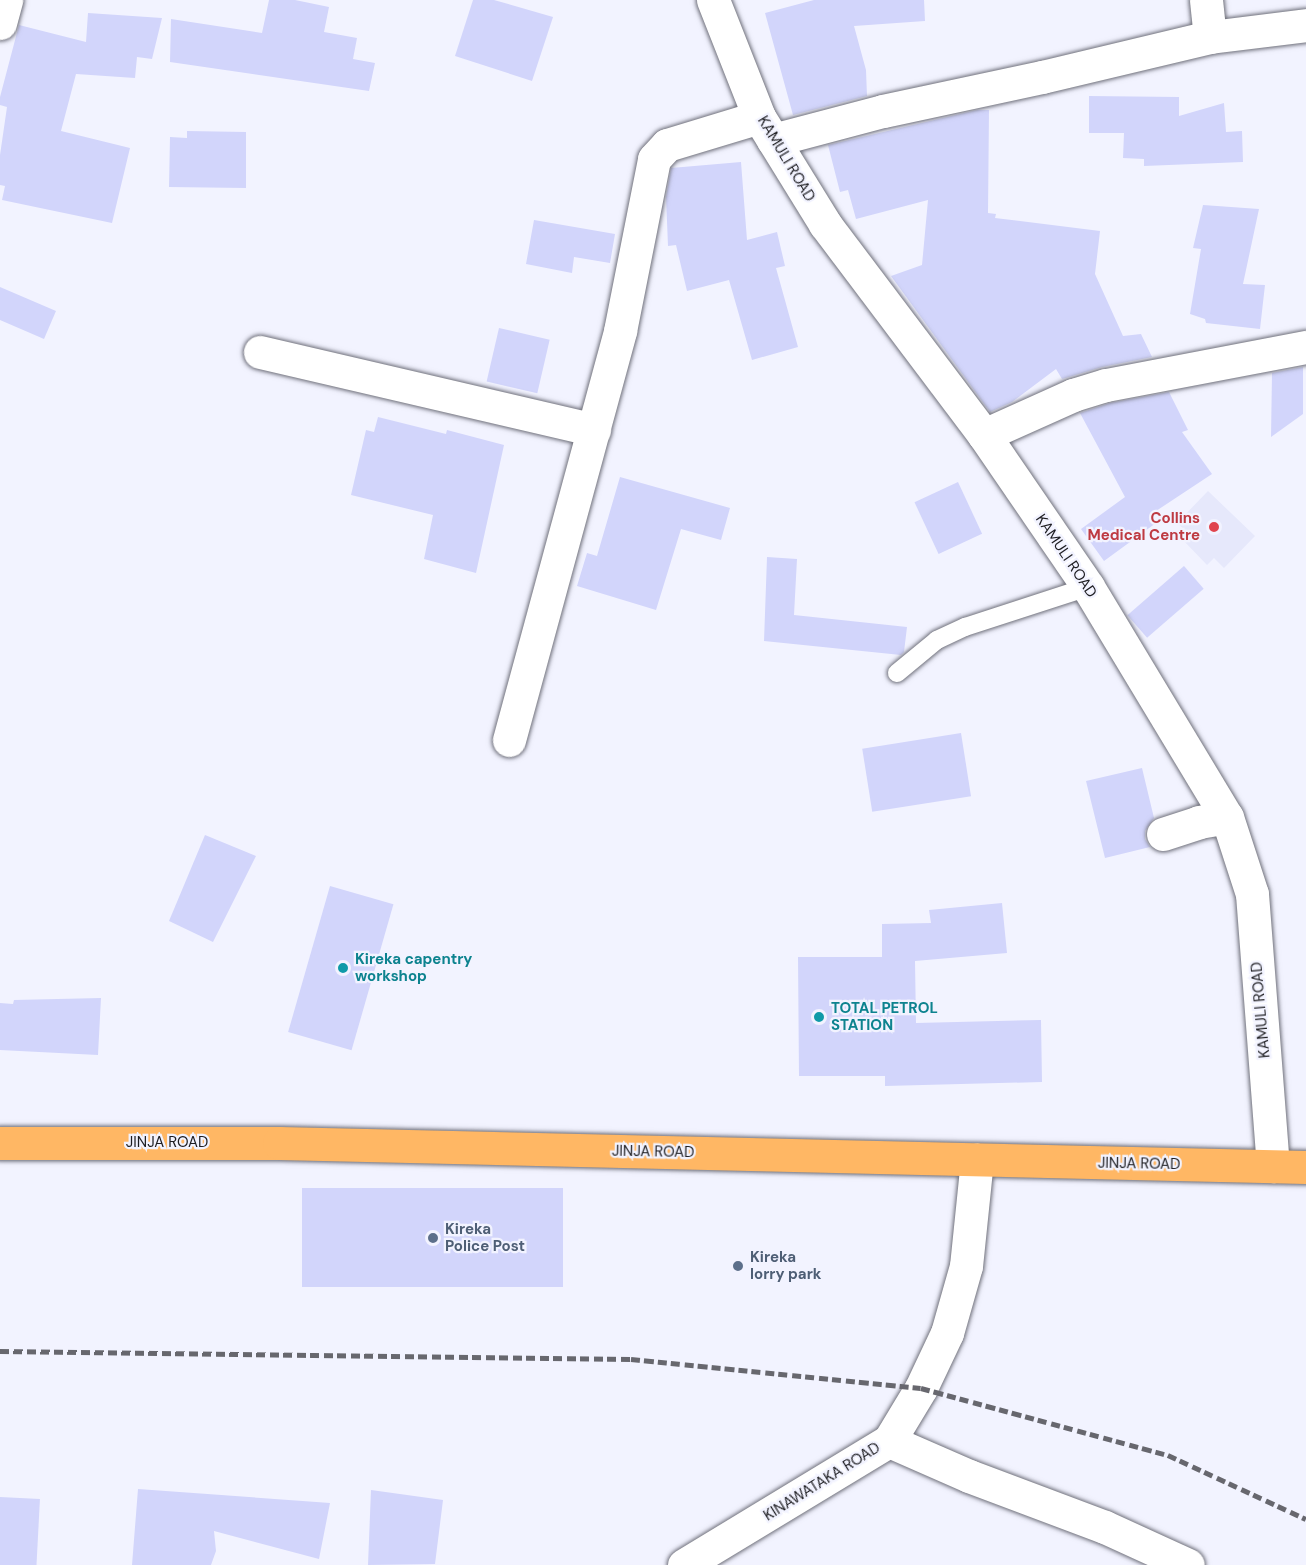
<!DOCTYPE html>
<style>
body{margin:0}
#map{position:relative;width:1306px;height:1565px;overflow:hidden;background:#f2f3ff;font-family:"DM Sans",sans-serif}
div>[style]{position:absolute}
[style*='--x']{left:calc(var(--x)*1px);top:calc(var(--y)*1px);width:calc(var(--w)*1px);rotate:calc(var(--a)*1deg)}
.built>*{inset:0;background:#e6e8fb}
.building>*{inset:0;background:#d2d5fb;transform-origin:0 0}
.roads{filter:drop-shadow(0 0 2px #70717c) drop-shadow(0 0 2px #70717c)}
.service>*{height:18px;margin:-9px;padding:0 9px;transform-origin:9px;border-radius:9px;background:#fff}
.minor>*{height:33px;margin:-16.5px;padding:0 16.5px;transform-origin:16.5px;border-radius:16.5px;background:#fff}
.tertiary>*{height:33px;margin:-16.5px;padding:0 16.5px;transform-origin:16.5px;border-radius:16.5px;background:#fff}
.trunk>*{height:33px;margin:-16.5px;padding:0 16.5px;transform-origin:16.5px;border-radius:16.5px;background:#ffb764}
.rail>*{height:4.5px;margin-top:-2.25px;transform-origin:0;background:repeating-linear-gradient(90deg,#67676e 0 9px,transparent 0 13.5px)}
.dots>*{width:16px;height:16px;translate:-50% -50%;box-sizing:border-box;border:3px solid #f2f3ff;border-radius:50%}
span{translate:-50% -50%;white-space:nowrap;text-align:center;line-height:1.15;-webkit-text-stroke:4.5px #f2f3ff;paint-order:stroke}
.street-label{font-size:15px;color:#1d1d21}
.health-label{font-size:15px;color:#be3a42;font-weight:700}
.right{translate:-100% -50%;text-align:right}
.culture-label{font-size:15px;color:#0d838f;font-weight:700}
.left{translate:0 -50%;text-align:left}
.service-label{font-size:15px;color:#4e5e75;font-weight:700}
</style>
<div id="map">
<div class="built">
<i style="clip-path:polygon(1208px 491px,1255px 536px,1224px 568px,1214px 558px,1207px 565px,1181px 538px,1187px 532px,1177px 523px)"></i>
</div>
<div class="building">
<i style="clip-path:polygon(269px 0,295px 0,329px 7px,324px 32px,357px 38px,353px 59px,375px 63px,369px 91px,170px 62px,171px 19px,262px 33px)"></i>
<i style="clip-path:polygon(473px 0,494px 0,553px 17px,532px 81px,455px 56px)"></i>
<i style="clip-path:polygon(814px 0,924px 0,925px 21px,854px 26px,866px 70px,867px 96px,793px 115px,765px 13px)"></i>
<i style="clip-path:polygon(88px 13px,162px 18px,152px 59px,137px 57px,135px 78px,76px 74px,61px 131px,130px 148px,112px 223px,2px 200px,5px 186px,0 185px,0 155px,7px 107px,0 105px,0 97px,19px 25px,86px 42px)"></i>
<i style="clip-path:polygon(1089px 96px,1179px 97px,1179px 116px,1224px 103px,1226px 132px,1242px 131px,1243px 162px,1144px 166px,1144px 159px,1123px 158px,1124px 133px,1089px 133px)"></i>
<i style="clip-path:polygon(977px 110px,989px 110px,988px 213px,996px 214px,995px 218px,1100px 231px,1095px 274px,1123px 336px,1141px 334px,1152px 357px,1102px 367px,1062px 379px,1056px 369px,1012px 402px,990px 412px,891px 276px,922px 265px,928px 200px,856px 219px,848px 190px,840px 192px,828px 145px)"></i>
<i style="clip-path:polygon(187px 131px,246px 132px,246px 188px,169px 187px,170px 137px,187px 138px)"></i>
<i style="clip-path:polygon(741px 162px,747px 240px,777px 232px,785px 266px,776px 268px,798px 347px,752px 360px,729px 280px,687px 291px,676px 245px,668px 246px,666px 197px,671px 168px)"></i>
<i style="clip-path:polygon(1203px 205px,1259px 209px,1243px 284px,1265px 285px,1260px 329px,1206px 323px,1205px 319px,1190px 314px,1201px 249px,1193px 248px)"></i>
<i style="clip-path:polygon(534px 220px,615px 234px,610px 263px,574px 257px,572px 273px,526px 264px)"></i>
<i style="clip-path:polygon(0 287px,56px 311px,44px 339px,0 320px)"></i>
<i style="left:499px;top:328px;width:52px;height:55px;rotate:13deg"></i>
<i style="clip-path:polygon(1303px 367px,1303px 414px,1271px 437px,1272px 373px)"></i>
<i style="clip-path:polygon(1169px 392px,1188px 430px,1182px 432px,1212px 474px,1150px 515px,1156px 523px,1104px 561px,1081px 529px,1125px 497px,1080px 413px,1110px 403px)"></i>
<i style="clip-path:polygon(378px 417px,446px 434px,447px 430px,504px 445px,476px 573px,424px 559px,433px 515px,351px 495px,366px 430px,374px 432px)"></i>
<i style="clip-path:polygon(620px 477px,730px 508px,721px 540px,681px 529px,656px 610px,577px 586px,587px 553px,597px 556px)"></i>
<i style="left:958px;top:482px;width:57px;height:48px;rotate:65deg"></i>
<i style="clip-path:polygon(767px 557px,797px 559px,794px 615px,907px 627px,904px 652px,901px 655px,764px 641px)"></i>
<i style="left:1184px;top:566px;width:30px;height:75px;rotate:49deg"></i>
<i style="left:961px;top:733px;width:64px;height:100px;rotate:81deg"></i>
<i style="clip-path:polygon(1142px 768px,1154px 818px,1145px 831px,1145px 839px,1150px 847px,1105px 858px,1086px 781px)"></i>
<i style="clip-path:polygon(205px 835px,256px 856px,213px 942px,169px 921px)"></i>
<i style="left:330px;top:886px;width:66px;height:152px;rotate:16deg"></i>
<i style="clip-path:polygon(1002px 903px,1007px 953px,915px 961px,916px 1023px,1041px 1020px,1042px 1082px,885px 1086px,885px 1076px,799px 1076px,798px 957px,882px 957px,882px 924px,931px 923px,929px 910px)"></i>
<i style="clip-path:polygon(101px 998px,98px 1055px,0 1050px,0 1003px,13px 1004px,14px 1000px)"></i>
<i style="left:302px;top:1188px;width:261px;height:99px"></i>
<i style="clip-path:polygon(138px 1489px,330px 1503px,319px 1559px,214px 1531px,216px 1551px,211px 1565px,132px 1565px)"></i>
<i style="clip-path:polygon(371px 1490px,443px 1500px,435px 1564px,368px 1565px)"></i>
<i style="left:0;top:1497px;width:40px;height:68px;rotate:3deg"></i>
</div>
<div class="roads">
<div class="service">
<i style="--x:897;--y:673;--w:52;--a:-39.5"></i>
<i style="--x:937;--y:640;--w:31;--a:-25"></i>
<i style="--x:965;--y:627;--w:129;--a:-18"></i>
</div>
<div class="minor">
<i style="--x:1206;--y:0;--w:37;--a:84"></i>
<i style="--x:0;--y:23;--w:24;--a:-75"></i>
<i style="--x:773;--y:140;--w:114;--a:-14.8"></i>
<i style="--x:883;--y:111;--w:163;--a:-12.1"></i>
<i style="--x:1042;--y:77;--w:173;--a:-13.4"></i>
<i style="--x:1210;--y:37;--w:97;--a:-7.1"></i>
<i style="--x:260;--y:352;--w:343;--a:13.1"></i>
<i style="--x:984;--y:435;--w:98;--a:-24.2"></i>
<i style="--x:1073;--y:395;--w:34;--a:-17"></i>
<i style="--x:1106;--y:385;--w:204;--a:-10.8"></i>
<i style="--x:509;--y:740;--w:424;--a:-74.8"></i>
<i style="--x:620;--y:331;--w:175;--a:-78.8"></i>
<i style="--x:654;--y:159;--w:19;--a:-47"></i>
<i style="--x:667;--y:145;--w:96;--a:-16.9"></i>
<i style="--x:1163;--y:834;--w:38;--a:-18"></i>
<i style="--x:1199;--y:822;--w:28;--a:-10"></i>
<i style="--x:889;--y:1441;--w:87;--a:23.6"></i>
<i style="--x:969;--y:1476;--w:145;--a:20.6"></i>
<i style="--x:1105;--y:1527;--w:91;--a:24.6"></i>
<i style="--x:684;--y:1565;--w:240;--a:-31.2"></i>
<i style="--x:889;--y:1441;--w:62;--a:-58.9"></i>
<i style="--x:921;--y:1388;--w:61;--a:-64.7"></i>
<i style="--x:947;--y:1333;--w:70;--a:-74.2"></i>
<i style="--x:966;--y:1266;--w:107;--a:-84.1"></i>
</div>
<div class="tertiary">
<i style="--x:713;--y:0;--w:126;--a:68.5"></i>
<i style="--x:759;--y:117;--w:126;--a:58.3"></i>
<i style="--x:825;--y:224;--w:264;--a:53"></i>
<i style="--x:984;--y:435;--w:184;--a:55.6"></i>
<i style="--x:1088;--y:587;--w:269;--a:58.9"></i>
<i style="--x:1227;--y:817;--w:81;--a:72"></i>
<i style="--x:1252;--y:894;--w:273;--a:85.6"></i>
</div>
<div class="trunk">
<i style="--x:0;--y:1143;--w:279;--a:0"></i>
<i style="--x:279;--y:1143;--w:1027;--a:1.34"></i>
</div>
</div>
<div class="rail">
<i style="--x:0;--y:1351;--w:631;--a:0.73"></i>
<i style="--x:631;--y:1359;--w:291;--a:5.7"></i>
<i style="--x:921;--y:1388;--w:256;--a:15.2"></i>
<i style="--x:1168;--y:1455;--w:152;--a:24.9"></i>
</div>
<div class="dots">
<i style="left:1214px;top:527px;background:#e0444e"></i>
<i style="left:343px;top:968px;background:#0f9aa8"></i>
<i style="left:819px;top:1017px;background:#0f9aa8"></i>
<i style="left:433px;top:1238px;background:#5c6f8a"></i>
<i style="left:738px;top:1266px;background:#5c6f8a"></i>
</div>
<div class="street-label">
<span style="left:786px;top:159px;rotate:59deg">KAMULI ROAD</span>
<span style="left:1066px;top:556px;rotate:56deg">KAMULI ROAD</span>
<span style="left:1261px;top:1010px;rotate:-95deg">KAMULI ROAD</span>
<span style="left:167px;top:1143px">JINJA ROAD</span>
<span style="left:653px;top:1152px;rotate:1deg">JINJA ROAD</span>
<span style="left:1139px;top:1164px;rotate:1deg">JINJA ROAD</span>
<span style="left:822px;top:1482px;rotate:-32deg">KINAWATAKA ROAD</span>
</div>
<div class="health-label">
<span class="right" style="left:1200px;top:527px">Collins<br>Medical Centre</span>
</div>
<div class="culture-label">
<span class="left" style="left:355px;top:968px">Kireka capentry<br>workshop</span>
<span class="left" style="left:831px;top:1017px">TOTAL PETROL<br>STATION</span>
</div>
<div class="service-label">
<span class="left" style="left:445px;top:1238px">Kireka<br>Police Post</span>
<span class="left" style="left:750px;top:1266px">Kireka<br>lorry park</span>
</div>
</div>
